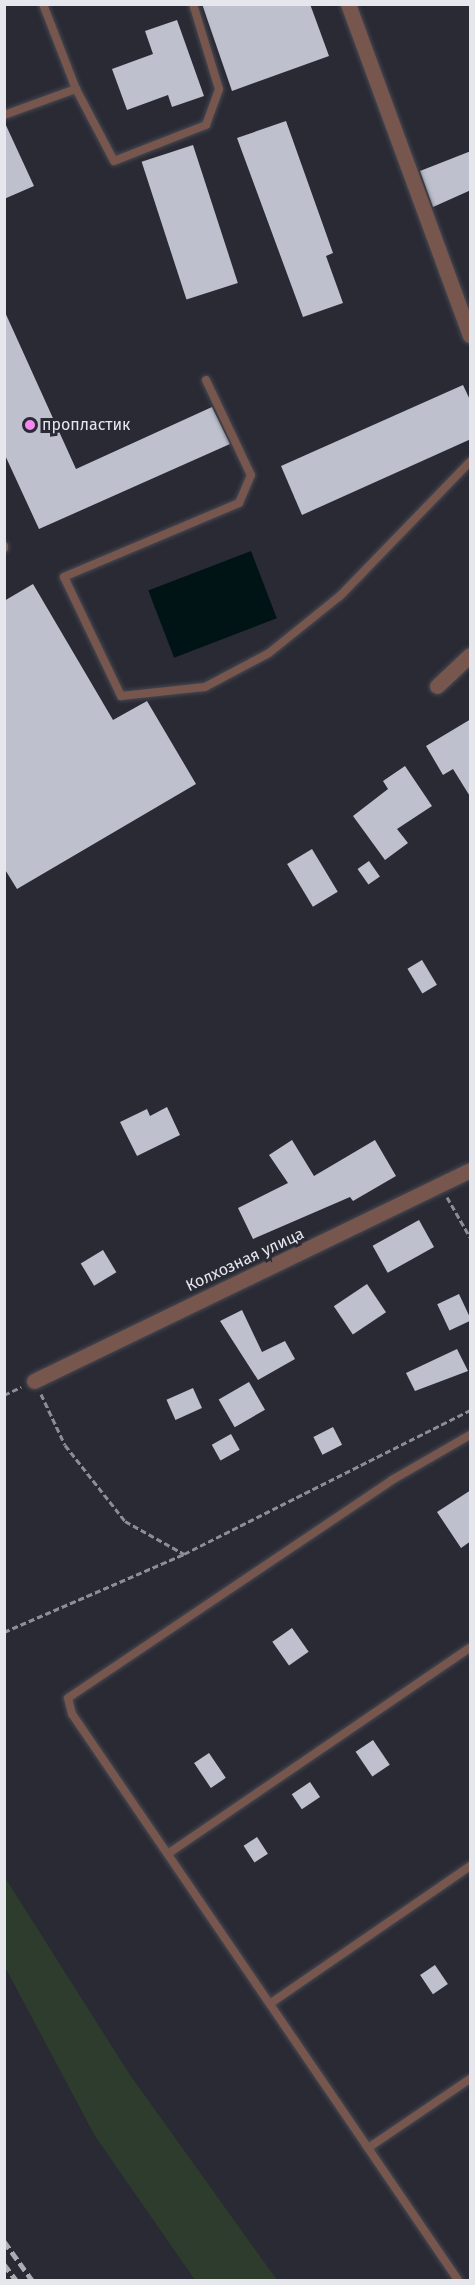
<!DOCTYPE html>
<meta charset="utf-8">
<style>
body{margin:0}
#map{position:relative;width:475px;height:2285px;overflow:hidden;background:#292a34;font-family:"Fira Sans",sans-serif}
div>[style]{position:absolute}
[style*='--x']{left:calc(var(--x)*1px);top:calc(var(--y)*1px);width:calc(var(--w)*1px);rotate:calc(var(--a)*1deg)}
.green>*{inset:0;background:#2d3c2c}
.water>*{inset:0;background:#001416;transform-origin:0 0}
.building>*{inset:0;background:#bec1cd;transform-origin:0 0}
.path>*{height:3px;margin-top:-1.5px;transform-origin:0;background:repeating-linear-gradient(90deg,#8c8d95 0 6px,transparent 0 9px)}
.roads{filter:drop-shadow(0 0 2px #474852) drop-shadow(0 0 2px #474852)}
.lane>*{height:8px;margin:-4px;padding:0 4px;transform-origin:4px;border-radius:4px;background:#76564d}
.street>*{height:15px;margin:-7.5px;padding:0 7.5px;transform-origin:7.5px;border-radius:7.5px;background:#76564d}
.rail>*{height:4.5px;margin-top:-2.25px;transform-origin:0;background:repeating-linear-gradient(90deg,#acadb4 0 9px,transparent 0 13.5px)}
.dots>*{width:16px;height:16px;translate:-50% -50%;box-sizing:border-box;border:3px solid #292a34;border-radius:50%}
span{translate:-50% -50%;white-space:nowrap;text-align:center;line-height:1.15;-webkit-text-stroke:6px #292a34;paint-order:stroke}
.poi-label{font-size:16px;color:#e6e7ed}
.left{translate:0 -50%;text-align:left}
.street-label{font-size:16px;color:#e6e7ed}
.frame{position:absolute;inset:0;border:6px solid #e6e7ed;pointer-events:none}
</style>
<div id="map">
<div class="green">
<i style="clip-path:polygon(4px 1876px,130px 2075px,277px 2280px,195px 2280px,95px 2136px,5px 1967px)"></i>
</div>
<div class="water">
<i style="left:251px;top:551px;width:72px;height:110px;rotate:69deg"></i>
</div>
<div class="building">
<i style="clip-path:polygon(202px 4px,310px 4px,329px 56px,232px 91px)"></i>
<i style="clip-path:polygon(177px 20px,204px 96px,172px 107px,168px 95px,127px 110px,112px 69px,153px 54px,145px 31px)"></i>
<i style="clip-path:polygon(4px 121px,34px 186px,4px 199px)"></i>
<i style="clip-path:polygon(286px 121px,333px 253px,326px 256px,343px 303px,303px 317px,237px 138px)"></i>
<i style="left:193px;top:145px;width:145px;height:54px;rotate:72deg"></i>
<i style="clip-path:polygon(471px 151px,471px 190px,433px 207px,420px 171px)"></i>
<i style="clip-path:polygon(4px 310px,76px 469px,212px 407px,230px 444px,39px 529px,4px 453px)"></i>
<i style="clip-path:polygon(463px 385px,471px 402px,471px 439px,302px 515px,281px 466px)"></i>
<i style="clip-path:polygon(33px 584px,113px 720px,147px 701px,196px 784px,17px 889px,4px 868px,4px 601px)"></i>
<i style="clip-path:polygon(471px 719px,471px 798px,453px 769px,443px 775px,426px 746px)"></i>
<i style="clip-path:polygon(405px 766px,432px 806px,397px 829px,408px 843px,385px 860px,353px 816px,388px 789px,383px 781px)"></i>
<i style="left:312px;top:849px;width:50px;height:29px;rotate:59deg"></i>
<i style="left:369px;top:861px;width:19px;height:14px;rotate:55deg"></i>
<i style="left:422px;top:960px;width:29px;height:17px;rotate:59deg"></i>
<i style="clip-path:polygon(167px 1107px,180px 1135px,137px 1156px,120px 1122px,147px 1109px,150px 1116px)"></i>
<i style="clip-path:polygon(292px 1140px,314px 1176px,375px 1140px,396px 1176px,353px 1201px,350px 1197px,253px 1239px,238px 1208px,288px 1183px,269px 1155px)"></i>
<i style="left:419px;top:1220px;width:31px;height:53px;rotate:61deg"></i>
<i style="left:103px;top:1250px;width:26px;height:26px;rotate:59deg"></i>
<i style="left:367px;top:1284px;width:34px;height:40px;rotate:56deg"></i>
<i style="left:459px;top:1294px;width:29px;height:24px;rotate:65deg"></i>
<i style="clip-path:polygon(242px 1310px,262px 1352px,285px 1341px,295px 1359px,258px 1380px,220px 1321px)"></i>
<i style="clip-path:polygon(457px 1349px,468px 1371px,415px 1391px,406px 1373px)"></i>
<i style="left:249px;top:1382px;width:32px;height:35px;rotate:60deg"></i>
<i style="left:193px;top:1388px;width:22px;height:29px;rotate:66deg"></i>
<i style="left:333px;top:1427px;width:20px;height:22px;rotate:63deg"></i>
<i style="left:231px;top:1434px;width:18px;height:22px;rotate:61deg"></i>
<i style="clip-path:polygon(471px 1490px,471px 1541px,461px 1548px,437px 1512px)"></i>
<i style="left:292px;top:1628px;width:29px;height:24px;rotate:55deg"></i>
<i style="left:373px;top:1740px;width:30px;height:21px;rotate:56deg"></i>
<i style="left:209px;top:1753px;width:30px;height:18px;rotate:56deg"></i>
<i style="left:310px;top:1782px;width:18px;height:22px;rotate:56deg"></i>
<i style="left:257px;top:1837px;width:20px;height:16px;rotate:57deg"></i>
<i style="left:435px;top:1965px;width:23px;height:18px;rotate:56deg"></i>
</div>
<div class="path">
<i style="--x:447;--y:1197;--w:46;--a:60.1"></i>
<i style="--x:41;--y:1394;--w:56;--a:64.8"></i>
<i style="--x:65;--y:1445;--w:97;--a:51.7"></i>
<i style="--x:125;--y:1521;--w:68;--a:29.2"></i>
<i style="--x:4;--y:1395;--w:19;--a:-25"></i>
<i style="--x:4;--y:1632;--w:196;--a:-23.4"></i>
<i style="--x:184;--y:1554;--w:320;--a:-26.7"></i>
</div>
<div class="roads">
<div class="lane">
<i style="--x:43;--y:4;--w:91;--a:68.8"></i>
<i style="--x:76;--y:89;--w:81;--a:62.2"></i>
<i style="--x:114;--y:161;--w:99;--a:-21.4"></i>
<i style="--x:206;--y:125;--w:38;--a:-70"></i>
<i style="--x:219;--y:89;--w:89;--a:-107"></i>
<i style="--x:4;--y:115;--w:77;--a:-19.9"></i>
<i style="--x:206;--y:380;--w:105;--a:64.7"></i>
<i style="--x:251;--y:475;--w:30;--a:113"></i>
<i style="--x:239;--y:503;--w:190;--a:157.1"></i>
<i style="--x:64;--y:577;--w:132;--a:64.4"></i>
<i style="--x:121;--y:696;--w:84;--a:-6.1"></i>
<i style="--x:205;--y:687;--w:72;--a:-28"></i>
<i style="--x:269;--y:653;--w:91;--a:-38.8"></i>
<i style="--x:340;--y:596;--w:187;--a:-45.9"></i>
<i style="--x:4;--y:546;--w:2;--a:90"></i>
<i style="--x:169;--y:1853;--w:364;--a:-34.3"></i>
<i style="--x:271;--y:2003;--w:242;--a:-34.5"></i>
<i style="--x:368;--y:2148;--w:123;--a:-34.1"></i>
<i style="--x:458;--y:2280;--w:685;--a:-124.29"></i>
<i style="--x:72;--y:1714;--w:16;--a:-104"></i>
<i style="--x:68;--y:1698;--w:391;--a:-33.9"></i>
<i style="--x:392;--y:1480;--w:90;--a:-30"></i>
</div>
<div class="street">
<i style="--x:348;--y:4;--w:353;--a:69.8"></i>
<i style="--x:437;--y:686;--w:45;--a:-43.2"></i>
<i style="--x:34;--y:1381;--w:484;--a:-25.8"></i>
</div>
</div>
<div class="rail">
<i style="--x:4;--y:2241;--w:48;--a:54.3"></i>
<i style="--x:4;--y:2264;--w:20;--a:53"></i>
</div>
<div class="dots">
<i style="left:30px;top:425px;background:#f689ee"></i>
</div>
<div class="poi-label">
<span class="left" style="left:42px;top:425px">пропластик</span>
</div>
<div class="street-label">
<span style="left:245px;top:1260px;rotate:-25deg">Колхозная улица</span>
</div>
<div class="frame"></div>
</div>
